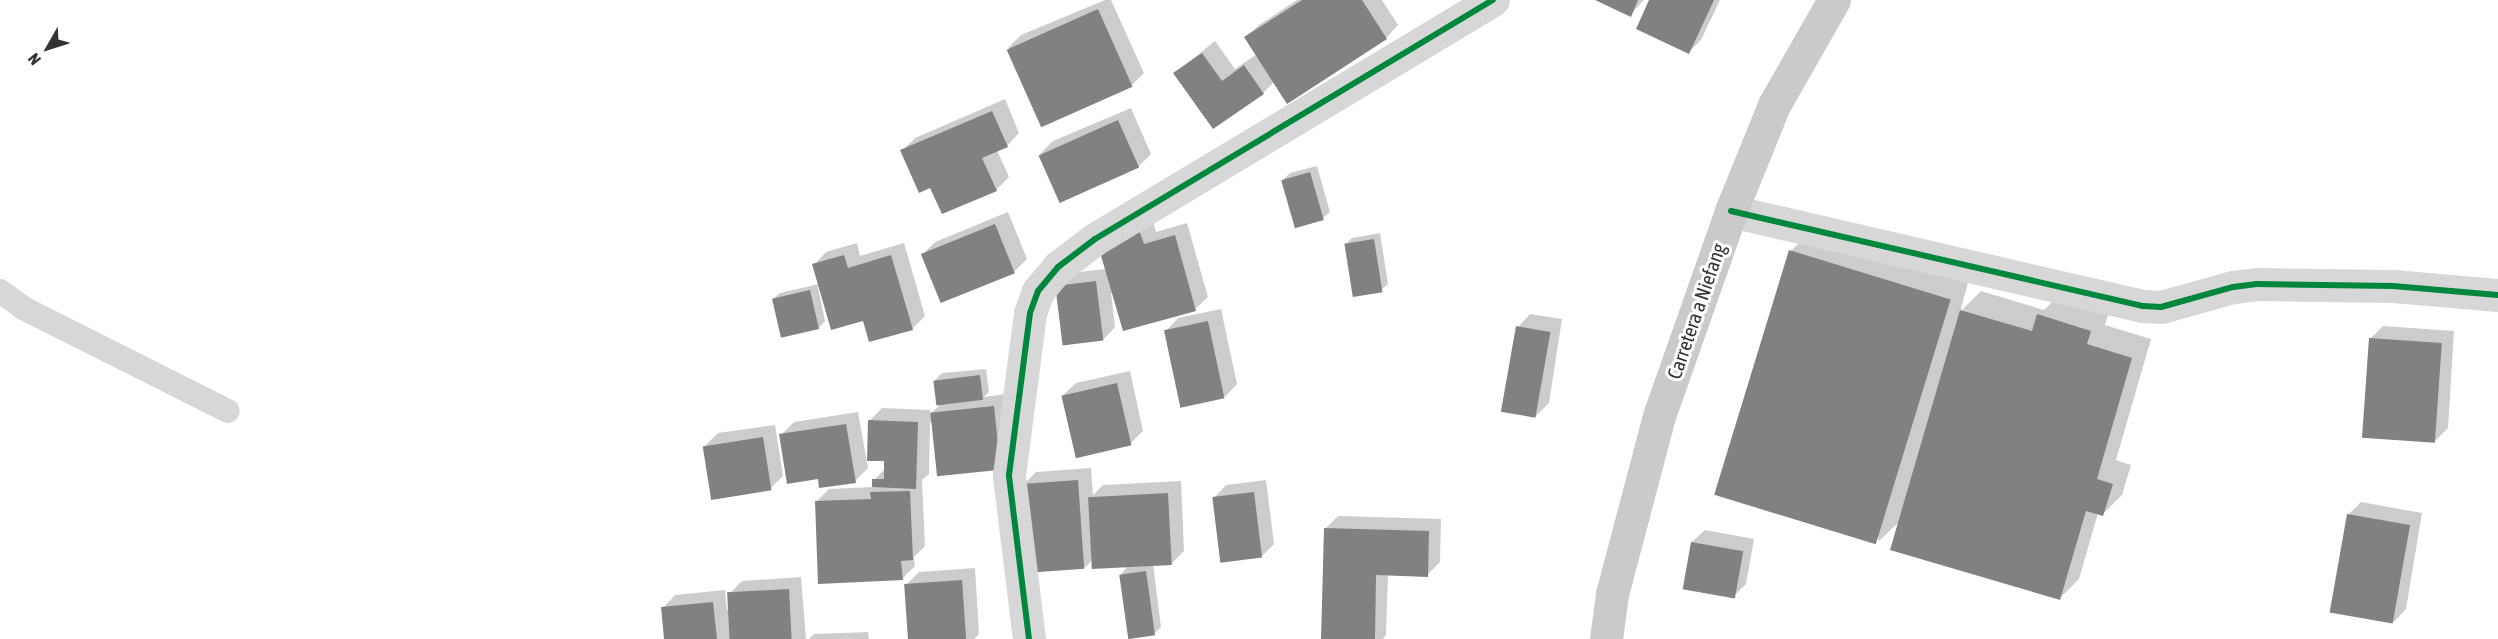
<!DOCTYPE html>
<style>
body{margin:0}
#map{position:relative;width:2498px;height:639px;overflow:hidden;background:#fff;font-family:"Asap Condensed",sans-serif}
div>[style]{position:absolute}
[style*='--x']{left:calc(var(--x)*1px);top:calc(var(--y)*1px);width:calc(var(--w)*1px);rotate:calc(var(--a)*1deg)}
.shadow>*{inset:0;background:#0003}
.building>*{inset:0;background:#818181;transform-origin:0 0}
.service>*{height:24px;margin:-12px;padding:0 12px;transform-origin:12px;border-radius:12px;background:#d7d7d7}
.minor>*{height:33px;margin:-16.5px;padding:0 16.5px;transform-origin:16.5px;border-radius:16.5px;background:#d7d7d7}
.primary>*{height:33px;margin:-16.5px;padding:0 16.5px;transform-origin:16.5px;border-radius:16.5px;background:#cacaca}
.cycleway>*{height:6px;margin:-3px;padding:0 3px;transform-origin:3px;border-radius:3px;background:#00873e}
span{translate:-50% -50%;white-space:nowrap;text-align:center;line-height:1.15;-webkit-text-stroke:6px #fff;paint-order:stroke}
.street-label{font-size:20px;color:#333}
.north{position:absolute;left:18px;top:18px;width:60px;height:60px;-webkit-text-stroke:4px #fff;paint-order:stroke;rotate:231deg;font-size:16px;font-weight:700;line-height:24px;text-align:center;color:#333}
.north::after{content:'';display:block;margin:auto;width:21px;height:27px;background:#333;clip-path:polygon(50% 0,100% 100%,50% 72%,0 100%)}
</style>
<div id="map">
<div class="shadow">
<i style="clip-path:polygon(1105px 0,1111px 0,1144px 73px,1131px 86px,1008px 48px,1021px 35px)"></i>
<i style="clip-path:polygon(1297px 0,1382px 0,1398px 25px,1386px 38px,1274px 82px,1263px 93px,1175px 73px,1215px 41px,1235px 69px,1257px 54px,1246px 37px,1259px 25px)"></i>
<i style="clip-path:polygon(1599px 0,1644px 0,1630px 15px)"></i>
<i style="clip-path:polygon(1651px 0,1720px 0,1701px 40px,1688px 53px)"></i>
<i style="clip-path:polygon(1005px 99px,1019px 133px,1007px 146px,997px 150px,1009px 177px,996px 190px,931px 186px,902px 151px,915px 138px)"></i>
<i style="clip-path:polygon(1131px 108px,1151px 154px,1138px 167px,1040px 154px,1053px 141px)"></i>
<i style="clip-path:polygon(1317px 166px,1330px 212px,1323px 218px,1283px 180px,1290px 173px)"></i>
<i style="clip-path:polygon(1008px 212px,1027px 259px,1015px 271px,941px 302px,922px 255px,935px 242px)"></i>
<i style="clip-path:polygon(1152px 218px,1156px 232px,1187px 223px,1208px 297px,1195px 309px,1111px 293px,1115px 327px,1103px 340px,1057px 286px,1070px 273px,1106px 269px,1099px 242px)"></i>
<i style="clip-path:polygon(1810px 232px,1969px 279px,1960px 312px,1981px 291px,2044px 310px,2058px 296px,2109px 312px,2105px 325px,2151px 339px,2116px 460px,2131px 465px,2122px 495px,2103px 514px,2098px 513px,2079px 579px,2060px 598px,1900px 521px,1879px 541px,1791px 251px)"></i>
<i style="clip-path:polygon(1380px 233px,1388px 284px,1381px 290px,1346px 244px,1352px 238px)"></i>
<i style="clip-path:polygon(857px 243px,860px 256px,904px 243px,925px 316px,912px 329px,864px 319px,820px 287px,818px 287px,825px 321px,819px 328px,773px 299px,780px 293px,819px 284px,814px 265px,826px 252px)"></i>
<i style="clip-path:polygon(1221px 309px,1237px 384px,1225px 397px,1166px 331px,1178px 318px)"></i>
<i style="clip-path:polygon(1530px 314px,1562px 319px,1549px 403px,1536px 416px,1518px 327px)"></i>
<i style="clip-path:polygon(2383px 326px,2454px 331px,2448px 428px,2435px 441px,2370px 339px)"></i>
<i style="clip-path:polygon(986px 369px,989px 392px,984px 397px,1006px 394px,1013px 455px,930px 422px,929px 474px,922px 480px,925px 546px,914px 557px,915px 566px,902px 579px,816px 502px,829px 489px,874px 487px,874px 480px,886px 468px,886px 460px,869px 421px,882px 408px,930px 410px,930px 414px,942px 403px,935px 380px,942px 373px)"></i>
<i style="clip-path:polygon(1130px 371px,1143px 431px,1130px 444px,1063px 395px,1076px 383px)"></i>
<i style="clip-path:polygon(858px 412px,868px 468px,855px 481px,819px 477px,781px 435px,794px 422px)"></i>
<i style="clip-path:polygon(775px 425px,783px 476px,770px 489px,705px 446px,718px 433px)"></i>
<i style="clip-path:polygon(1091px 468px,1093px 495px,1103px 485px,1181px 481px,1184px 551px,1171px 564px,1153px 564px,1161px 627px,1154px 634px,1121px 574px,1129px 565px,1093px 559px,1085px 568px,1024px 484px,1036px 472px)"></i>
<i style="clip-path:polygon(1266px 480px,1274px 544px,1261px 557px,1214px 498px,1226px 485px)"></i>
<i style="clip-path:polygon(2361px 502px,2422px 513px,2406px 609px,2394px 622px,2348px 515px)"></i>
<i style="clip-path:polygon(1338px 516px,1441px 519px,1440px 562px,1427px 575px,1388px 574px,1386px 635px,1383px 639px,1322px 639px,1325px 529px)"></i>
<i style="clip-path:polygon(1705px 530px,1754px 539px,1746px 584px,1733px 597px,1692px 542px)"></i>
<i style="clip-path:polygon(975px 568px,979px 634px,974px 639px,909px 639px,906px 585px,919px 572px)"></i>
<i style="clip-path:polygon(801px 577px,806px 639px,666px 639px,663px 608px,675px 595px,725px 590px,727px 610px,730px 609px,729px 594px,742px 581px)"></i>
<i style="clip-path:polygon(868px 632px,869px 639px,809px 639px,814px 634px)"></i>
</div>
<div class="building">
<i style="clip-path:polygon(1302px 0,1362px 0,1387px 39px,1287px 104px,1244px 37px)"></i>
<i style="clip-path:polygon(1595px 0,1638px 0,1631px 17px)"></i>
<i style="clip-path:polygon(1649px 0,1714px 0,1689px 54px,1636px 29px)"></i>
<i style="left:1098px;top:9px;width:85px;height:100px;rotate:66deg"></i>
<i style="clip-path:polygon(1202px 53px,1222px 81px,1244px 65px,1264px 94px,1213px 129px,1173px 73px)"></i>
<i style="clip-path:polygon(992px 111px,1008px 147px,982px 158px,997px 191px,942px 214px,930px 188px,919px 193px,900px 150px)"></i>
<i style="left:1118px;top:120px;width:52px;height:87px;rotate:66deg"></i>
<i style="left:1310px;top:172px;width:50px;height:30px;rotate:74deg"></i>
<i style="left:995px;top:224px;width:53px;height:80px;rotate:68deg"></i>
<i style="clip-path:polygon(1139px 230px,1144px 244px,1175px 235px,1196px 311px,1123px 331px,1097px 242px)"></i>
<i style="left:1374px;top:239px;width:54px;height:30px;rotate:81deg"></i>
<i style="left:1789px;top:250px;width:169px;height:256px;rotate:17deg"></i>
<i style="clip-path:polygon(844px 255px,848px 268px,891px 255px,913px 330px,869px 342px,863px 321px,831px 330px,812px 264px)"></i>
<i style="left:1096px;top:281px;width:60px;height:41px;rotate:83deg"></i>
<i style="left:810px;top:290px;width:40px;height:39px;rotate:77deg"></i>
<i style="clip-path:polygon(1960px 310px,2032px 331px,2037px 314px,2091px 331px,2087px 344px,2132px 358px,2097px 479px,2113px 484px,2103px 516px,2086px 511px,2060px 600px,1890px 550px)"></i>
<i style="left:1208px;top:321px;width:79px;height:45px;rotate:78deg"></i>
<i style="left:1516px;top:326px;width:35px;height:87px;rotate:10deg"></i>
<i style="left:2369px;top:338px;width:73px;height:100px;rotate:4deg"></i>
<i style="left:980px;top:375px;width:25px;height:47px;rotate:83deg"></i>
<i style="left:1117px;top:383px;width:64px;height:57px;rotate:77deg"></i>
<i style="left:994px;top:406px;width:64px;height:64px;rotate:84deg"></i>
<i style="clip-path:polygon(868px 420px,918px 422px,916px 489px,872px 487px,872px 479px,884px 479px,884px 461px,867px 461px)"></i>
<i style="clip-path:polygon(846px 424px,856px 483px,819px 488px,818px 479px,787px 484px,779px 434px)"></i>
<i style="left:763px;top:437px;width:54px;height:61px;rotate:81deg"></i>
<i style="left:1078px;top:480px;width:89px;height:56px;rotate:86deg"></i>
<i style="clip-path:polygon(910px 491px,913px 560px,901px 561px,903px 580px,818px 584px,815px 501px,871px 499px,870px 492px)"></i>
<i style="left:1254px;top:492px;width:66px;height:42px;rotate:83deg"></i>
<i style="left:1168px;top:493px;width:72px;height:80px;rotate:87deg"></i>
<i style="left:2347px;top:514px;width:64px;height:100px;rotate:10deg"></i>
<i style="clip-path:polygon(1324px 528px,1429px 531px,1428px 577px,1376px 575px,1375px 639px,1321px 639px)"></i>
<i style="left:1691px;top:542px;width:53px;height:48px;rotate:10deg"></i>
<i style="left:1146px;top:571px;width:65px;height:27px;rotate:82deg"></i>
<i style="left:962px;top:580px;width:59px;height:58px;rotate:86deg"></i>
<i style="left:789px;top:589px;width:50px;height:62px;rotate:87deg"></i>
<i style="clip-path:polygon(713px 602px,717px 639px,664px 639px,661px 607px)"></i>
</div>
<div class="service">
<i style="--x:0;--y:291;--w:29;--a:36"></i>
<i style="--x:23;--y:308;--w:229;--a:26.7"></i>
</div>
<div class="minor">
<i style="--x:1731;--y:211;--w:423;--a:13"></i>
<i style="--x:2143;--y:306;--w:18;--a:3"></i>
<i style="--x:2161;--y:307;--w:75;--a:-15.5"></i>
<i style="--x:2233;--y:287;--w:24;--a:-7"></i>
<i style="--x:2257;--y:284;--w:136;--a:0.8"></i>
<i style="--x:2393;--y:286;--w:105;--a:4.9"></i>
<i style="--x:1029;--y:639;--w:165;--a:-97"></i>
<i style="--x:1009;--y:475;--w:163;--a:-82.6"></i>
<i style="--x:1030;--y:313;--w:23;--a:-70"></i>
<i style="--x:1038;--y:291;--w:31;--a:-50"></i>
<i style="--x:1058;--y:267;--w:46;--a:-37.1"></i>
<i style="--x:1095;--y:239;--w:464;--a:-31"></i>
</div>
<div class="primary">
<i style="--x:1606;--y:639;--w:45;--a:-82.4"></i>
<i style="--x:1612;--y:594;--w:184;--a:-75.2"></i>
<i style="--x:1659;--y:416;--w:217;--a:-70.6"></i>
<i style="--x:1731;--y:211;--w:114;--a:-67.9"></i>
<i style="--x:1774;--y:105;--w:121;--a:-60.3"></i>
</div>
<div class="cycleway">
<i style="--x:1731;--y:211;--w:423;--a:13"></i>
<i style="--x:2143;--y:306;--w:18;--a:3"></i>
<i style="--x:2161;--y:307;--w:75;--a:-15.5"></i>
<i style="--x:2233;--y:287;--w:24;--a:-7"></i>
<i style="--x:2257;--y:284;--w:136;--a:0.8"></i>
<i style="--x:2393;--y:286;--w:105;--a:4.9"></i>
<i style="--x:1029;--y:639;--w:165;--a:-97"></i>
<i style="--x:1009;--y:475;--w:163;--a:-82.6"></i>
<i style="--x:1030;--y:313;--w:23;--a:-70"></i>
<i style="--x:1038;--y:291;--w:31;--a:-50"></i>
<i style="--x:1058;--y:267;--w:46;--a:-37.1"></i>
<i style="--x:1095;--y:239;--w:464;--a:-31"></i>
</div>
<div class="street-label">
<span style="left:1696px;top:311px;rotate:-71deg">Carretera a Niefang</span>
</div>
<div class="north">N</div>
</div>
